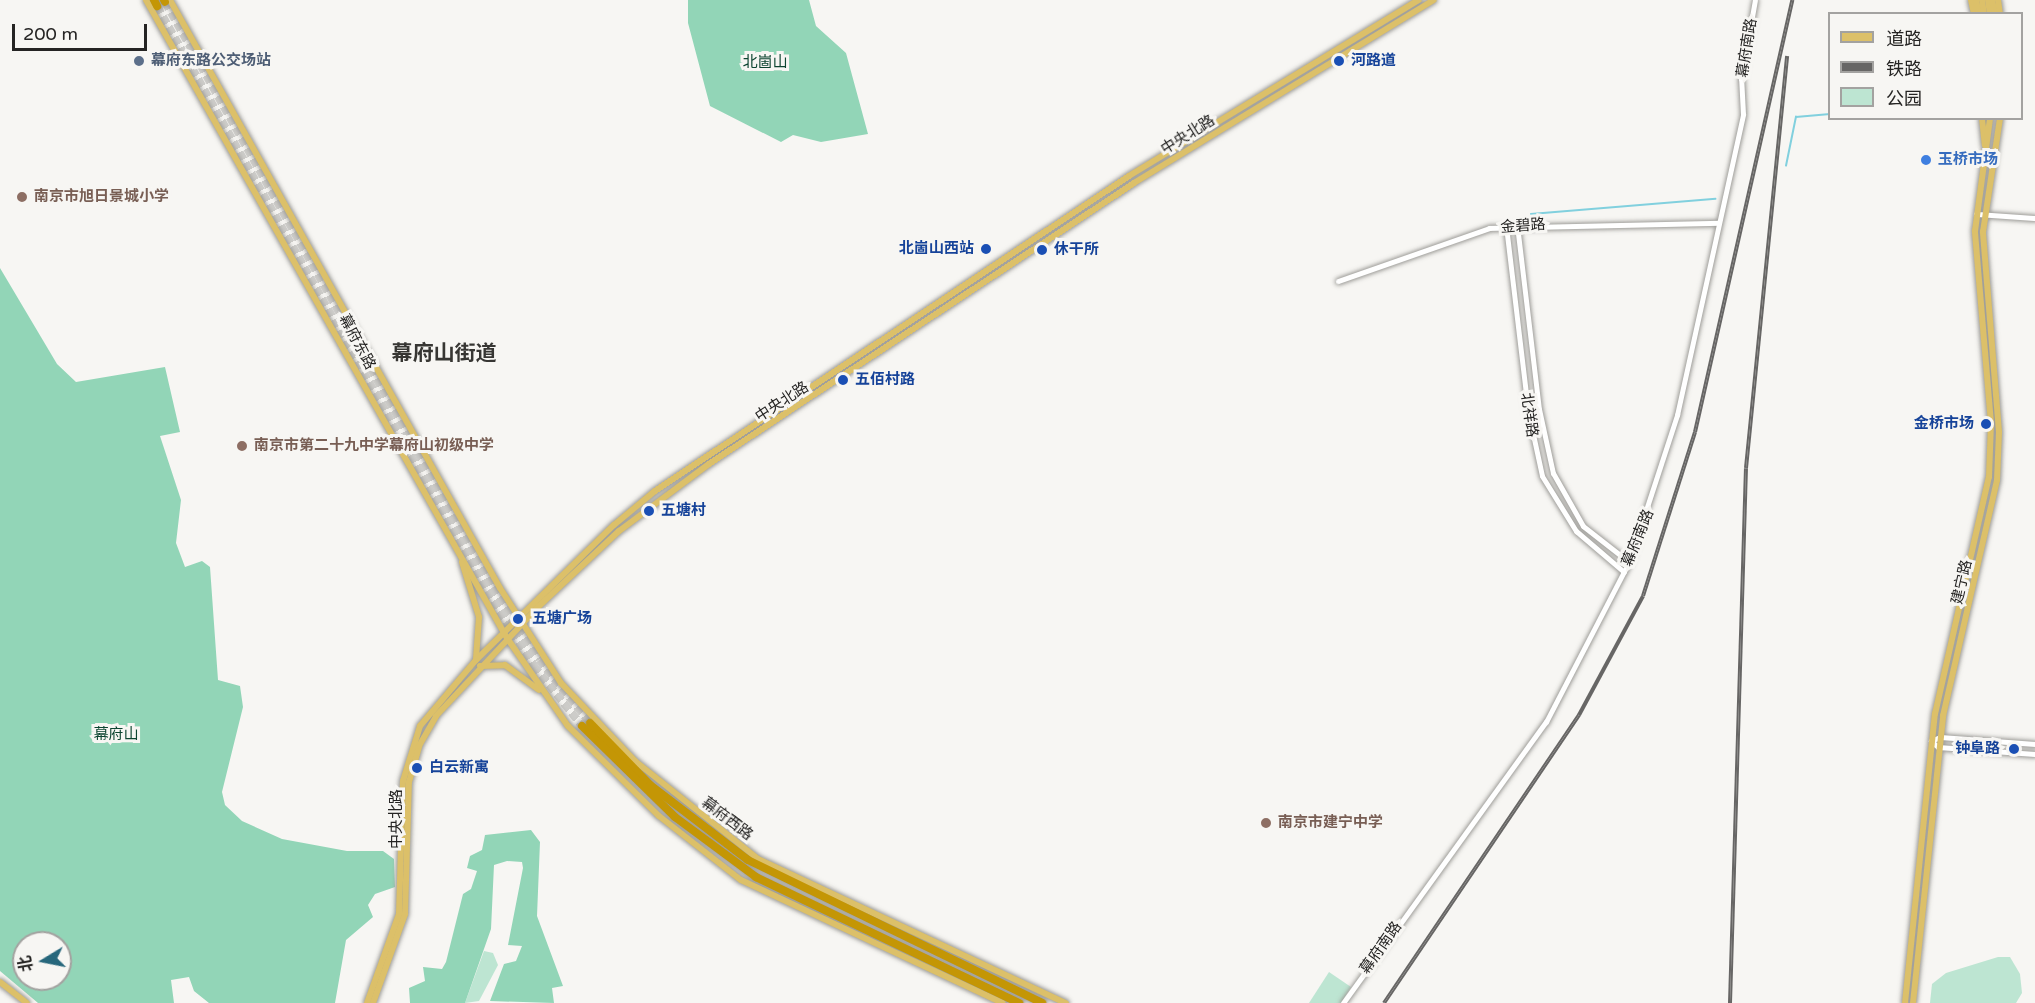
<!DOCTYPE html>
<meta charset="utf-8">
<style>
body{margin:0}
#map{position:relative;width:2035px;height:1003px;overflow:hidden;background:#f7f6f3;font-family:"Varela Round","Noto Sans SC",sans-serif}
div>[style]{position:absolute}
[style*='--x']{left:calc(var(--x)*1px);top:calc(var(--y)*1px);width:calc(var(--w)*1px);rotate:calc(var(--a)*1deg)}
.green>*{inset:0;background:#bde5d2}
.forest>*{inset:0;background:#92d5b7}
.stream>*{height:1.5px;margin:-0.75px;padding:0 0.75px;transform-origin:0.75px;border-radius:0.75px;background:#81d0de}
.highway-tunnel>*{height:8px;margin-top:-4px;transform-origin:0;background:repeating-linear-gradient(90deg,#cdccc9 0 8px,transparent 0 12px)}
.roads{filter:drop-shadow(0 0 2px #9e9d99) drop-shadow(0 0 2px #9e9d99)}
.minor>*{height:5px;margin:-2.5px;padding:0 2.5px;transform-origin:2.5px;border-radius:2.5px;background:#fff}
.major>*{height:6px;margin:-3px;padding:0 3px;transform-origin:3px;border-radius:3px;background:#dcc069}
.highway>*{height:8px;margin:-4px;padding:0 4px;transform-origin:4px;border-radius:4px;background:#c49605}
.rail>*{height:4px;margin-top:-2px;transform-origin:0;background:repeating-linear-gradient(90deg,#f7f6f3 0 4.5px,#676665 0 9px);box-sizing:border-box;border-block:2px solid #676665}
.dots>*{width:16px;height:16px;translate:-50% -50%;box-sizing:border-box;border:3px solid #f7f6f3;border-radius:50%}
span{translate:-50% -50%;white-space:nowrap;text-align:center;line-height:1.15;-webkit-text-stroke:6px #f7f6f3;paint-order:stroke}
.street-label{font-size:15px;color:#252423}
.service-label{font-size:15px;color:#4e5e75;font-weight:700}
.left{translate:0 -50%;text-align:left}
.transit-label{font-size:15px;color:#164399;font-weight:700}
.right{translate:-100% -50%;text-align:right}
.park-label{font-size:15px;color:#0c4430}
.shop-label{font-size:15px;color:#366cbe;font-weight:700}
.education-label{font-size:15px;color:#785e54;font-weight:700}
.district-label{font-size:21px;color:#373633;font-weight:700}
.legend{position:absolute;left:1828px;top:12px;width:195px;height:108px;box-sizing:border-box;background:#f7f6f3;border:2px solid #a3a2a0;margin:0;padding:8px 10px;list-style:none;font-size:18px;color:#252423}
.legend li{display:flex;align-items:center;gap:12px;height:30px}
.legend b{width:30px;border:2px solid #a3a2a0}
.north{position:absolute;left:12px;top:931px;width:60px;height:60px;box-sizing:border-box;background:#f7f6f3;border:2px solid #a3a2a0;border-radius:50%;rotate:260deg;font-size:16px;font-weight:700;line-height:24px;text-align:center;color:#252423}
.north::after{content:'';display:block;margin:auto;width:21px;height:27px;background:#27677c;clip-path:polygon(50% 0,100% 100%,50% 72%,0 100%)}
.scale{position:absolute;left:12px;top:24px;width:135px;height:27px;box-sizing:border-box;border:3px solid #252423;border-top:0;padding-left:8px;font-size:18px;line-height:21px;white-space:nowrap;color:#252423;-webkit-text-stroke:4px #f7f6f3;paint-order:stroke}
</style>
<div id="map">
<div class="green">
<i style="clip-path:polygon(484px 951px,493px 953px,498px 965px,479px 1001px,465px 1003px)"></i>
<i style="clip-path:polygon(1998px 957px,2010px 957px,2020px 974px,2022px 993px,2016px 1003px,1930px 1003px,1932px 984px,1946px 973px)"></i>
<i style="clip-path:polygon(1329px 972px,1351px 987px,1341px 1003px,1309px 1003px)"></i>
</div>
<div class="forest">
<i style="clip-path:polygon(688px 0,809px 0,816px 26px,846px 53px,868px 134px,821px 142px,793px 135px,781px 142px,710px 106px,688px 23px)"></i>
<i style="clip-path:polygon(evenodd,0 268px,57px 364px,76px 382px,165px 367px,180px 432px,160px 436px,181px 500px,176px 543px,185px 567px,202px 561px,210px 567px,218px 680px,240px 686px,243px 707px,222px 792px,225px 805px,242px 821px,282px 839px,347px 851px,383px 851px,394px 859px,395px 887px,375px 894px,368px 905px,373px 917px,346px 940px,335px 1003px,209px 1003px,194px 991px,189px 977px,171px 980px,174px 1003px,38px 1003px,0 971px,0 268px,24px 943px,60px 943px,60px 979px,24px 979px,24px 943px)"></i>
<i style="clip-path:polygon(531px 830px,540px 842px,537px 916px,563px 986px,552px 988px,554px 1003px,490px 1001px,504px 964px,516px 961px,522px 946px,508px 945px,523px 868px,522px 862px,507px 861px,494px 865px,491px 929px,465px 1003px,410px 1003px,409px 988px,425px 981px,423px 967px,442px 969px,446px 962px,463px 894px,471px 889px,477px 871px,467px 868px,470px 856px,482px 850px,485px 835px)"></i>
</div>
<div class="stream">
<i style="--x:1786;--y:166;--w:50;--a:-78.5"></i>
<i style="--x:1796;--y:117;--w:34;--a:-5"></i>
<i style="--x:1531;--y:214;--w:185;--a:-4.7"></i>
</div>
<div class="highway-tunnel">
<i style="--x:165;--y:2;--w:671;--a:60.72"></i>
<i style="--x:493;--y:587;--w:86;--a:57.8"></i>
<i style="--x:539;--y:660;--w:81;--a:51"></i>
<i style="--x:157;--y:6;--w:672;--a:60.57"></i>
<i style="--x:487;--y:591;--w:89;--a:57.9"></i>
<i style="--x:534;--y:666;--w:77;--a:51.3"></i>
</div>
<div class="roads">
<div class="minor">
<i style="--x:1976;--y:214;--w:59;--a:3.9"></i>
<i style="--x:1517;--y:225;--w:185;--a:83.2"></i>
<i style="--x:1539;--y:409;--w:66;--a:77.7"></i>
<i style="--x:1553;--y:473;--w:61;--a:60.5"></i>
<i style="--x:1583;--y:526;--w:58;--a:38"></i>
<i style="--x:1506;--y:226;--w:186;--a:83.2"></i>
<i style="--x:1528;--y:411;--w:66;--a:77.8"></i>
<i style="--x:1542;--y:476;--w:65;--a:58.3"></i>
<i style="--x:1576;--y:531;--w:63;--a:40.5"></i>
<i style="--x:1338;--y:281;--w:160;--a:-19.3"></i>
<i style="--x:1489;--y:228;--w:229;--a:-1.3"></i>
<i style="--x:2035;--y:744;--w:95;--a:-175.8"></i>
<i style="--x:1940;--y:737;--w:10;--a:156"></i>
<i style="--x:1931;--y:741;--w:9;--a:41"></i>
<i style="--x:1938;--y:747;--w:97;--a:4.1"></i>
<i style="--x:1343;--y:1003;--w:347;--a:-54.2"></i>
<i style="--x:1546;--y:722;--w:180;--a:-62.6"></i>
<i style="--x:1629;--y:562;--w:155;--a:-71.9"></i>
<i style="--x:1677;--y:415;--w:308;--a:-77.6"></i>
<i style="--x:1743;--y:114;--w:35;--a:-93"></i>
<i style="--x:1741;--y:79;--w:80;--a:-80"></i>
</div>
<div class="major">
<i style="--x:146;--y:0;--w:733;--a:60.5"></i>
<i style="--x:507;--y:638;--w:107;--a:55.3"></i>
<i style="--x:568;--y:726;--w:128;--a:44.7"></i>
<i style="--x:659;--y:816;--w:104;--a:38"></i>
<i style="--x:741;--y:880;--w:289;--a:25.2"></i>
<i style="--x:170;--y:0;--w:674;--a:60.7"></i>
<i style="--x:500;--y:588;--w:113;--a:57.3"></i>
<i style="--x:561;--y:683;--w:108;--a:46.5"></i>
<i style="--x:635;--y:761;--w:157;--a:38.5"></i>
<i style="--x:758;--y:859;--w:340;--a:25.1"></i>
<i style="--x:1971;--y:0;--w:14;--a:78"></i>
<i style="--x:1976;--y:0;--w:14;--a:78"></i>
<i style="--x:1982;--y:0;--w:14;--a:82"></i>
<i style="--x:1988;--y:0;--w:14;--a:82"></i>
<i style="--x:1992;--y:0;--w:14;--a:78"></i>
<i style="--x:1998;--y:0;--w:14;--a:82"></i>
<i style="--x:1982;--y:118;--w:27;--a:84"></i>
<i style="--x:462;--y:562;--w:58;--a:72.8"></i>
<i style="--x:479;--y:617;--w:42;--a:94.1"></i>
<i style="--x:480;--y:666;--w:25;--a:-2"></i>
<i style="--x:505;--y:665;--w:42;--a:36.3"></i>
<i style="--x:0;--y:982;--w:34;--a:38"></i>
<i style="--x:367;--y:1003;--w:95;--a:-70.2"></i>
<i style="--x:399;--y:914;--w:133;--a:-88.3"></i>
<i style="--x:403;--y:781;--w:58;--a:-72.8"></i>
<i style="--x:420;--y:726;--w:87;--a:-49.7"></i>
<i style="--x:476;--y:660;--w:193;--a:-44.4"></i>
<i style="--x:614;--y:525;--w:53;--a:-39.7"></i>
<i style="--x:655;--y:491;--w:569;--a:-33.61"></i>
<i style="--x:1129;--y:176;--w:339;--a:-31.3"></i>
<i style="--x:373;--y:1003;--w:95;--a:-70.2"></i>
<i style="--x:405;--y:914;--w:132;--a:-88.3"></i>
<i style="--x:409;--y:782;--w:37;--a:-74"></i>
<i style="--x:419;--y:746;--w:34;--a:-60"></i>
<i style="--x:436;--y:716;--w:149;--a:-46.9"></i>
<i style="--x:538;--y:607;--w:111;--a:-43.2"></i>
<i style="--x:619;--y:531;--w:112;--a:-36.7"></i>
<i style="--x:709;--y:464;--w:509;--a:-33.47"></i>
<i style="--x:1134;--y:183;--w:351;--a:-31.4"></i>
<i style="--x:1905;--y:1003;--w:291;--a:-84.1"></i>
<i style="--x:1935;--y:714;--w:243;--a:-77.2"></i>
<i style="--x:1989;--y:477;--w:54;--a:-87.9"></i>
<i style="--x:1991;--y:423;--w:193;--a:-94.8"></i>
<i style="--x:1975;--y:231;--w:114;--a:-82.4"></i>
<i style="--x:1913;--y:1003;--w:289;--a:-84"></i>
<i style="--x:1943;--y:716;--w:242;--a:-77.1"></i>
<i style="--x:1997;--y:480;--w:48;--a:-87.6"></i>
<i style="--x:1999;--y:432;--w:201;--a:-94.6"></i>
<i style="--x:1983;--y:232;--w:115;--a:-81.5"></i>
</div>
<div class="highway">
<i style="--x:154;--y:0;--w:7;--a:63"></i>
<i style="--x:164;--y:0;--w:2;--a:63"></i>
<i style="--x:590;--y:723;--w:86;--a:45.9"></i>
<i style="--x:650;--y:785;--w:123;--a:37.4"></i>
<i style="--x:748;--y:860;--w:327;--a:25.9"></i>
<i style="--x:582;--y:726;--w:130;--a:44.4"></i>
<i style="--x:675;--y:817;--w:101;--a:36.5"></i>
<i style="--x:756;--y:877;--w:292;--a:25.6"></i>
</div>
</div>
<div class="rail">
<i style="--x:1384;--y:1003;--w:348;--a:-55.9"></i>
<i style="--x:1579;--y:715;--w:135;--a:-61.7"></i>
<i style="--x:1643;--y:596;--w:172;--a:-72.4"></i>
<i style="--x:1695;--y:432;--w:443;--a:-77.3"></i>
<i style="--x:1730;--y:1003;--w:535;--a:-88.29"></i>
<i style="--x:1746;--y:468;--w:414;--a:-84.3"></i>
</div>
<div class="dots">
<i style="left:139px;top:61px;background:#5c6f8a"></i>
<i style="left:1339px;top:61px;background:#1a4fb4"></i>
<i style="left:1926px;top:160px;background:#3f7fe0"></i>
<i style="left:22px;top:197px;background:#8d6e63"></i>
<i style="left:986px;top:249px;background:#1a4fb4"></i>
<i style="left:1042px;top:250px;background:#1a4fb4"></i>
<i style="left:843px;top:380px;background:#1a4fb4"></i>
<i style="left:1986px;top:424px;background:#1a4fb4"></i>
<i style="left:242px;top:446px;background:#8d6e63"></i>
<i style="left:649px;top:511px;background:#1a4fb4"></i>
<i style="left:518px;top:619px;background:#1a4fb4"></i>
<i style="left:2014px;top:749px;background:#1a4fb4"></i>
<i style="left:417px;top:768px;background:#1a4fb4"></i>
<i style="left:1266px;top:823px;background:#8d6e63"></i>
</div>
<div class="street-label">
<span style="left:1747px;top:48px;rotate:-81deg">幕府南路</span>
<span style="left:1188px;top:135px;rotate:-32deg">中央北路</span>
<span style="left:1523px;top:226px;rotate:-4deg">金碧路</span>
<span style="left:357px;top:342px;rotate:62deg">幕府东路</span>
<span style="left:782px;top:402px;rotate:-33deg">中央北路</span>
<span style="left:1529px;top:415px;rotate:82deg">北祥路</span>
<span style="left:1638px;top:538px;rotate:-68deg">幕府南路</span>
<span style="left:1962px;top:582px;rotate:-77deg">建宁路</span>
<span style="left:397px;top:819px;rotate:-90deg">中央北路</span>
<span style="left:727px;top:819px;rotate:37deg">幕府西路</span>
<span style="left:1381px;top:948px;rotate:-55deg">幕府南路</span>
</div>
<div class="service-label">
<span class="left" style="left:151px;top:61px">幕府东路公交场站</span>
</div>
<div class="transit-label">
<span class="left" style="left:1351px;top:61px">河路道</span>
<span class="right" style="left:974px;top:249px">北崮山西站</span>
<span class="left" style="left:1054px;top:250px">休干所</span>
<span class="left" style="left:855px;top:380px">五佰村路</span>
<span class="right" style="left:1974px;top:424px">金桥市场</span>
<span class="left" style="left:661px;top:511px">五塘村</span>
<span class="left" style="left:532px;top:619px">五塘广场</span>
<span class="right" style="left:2000px;top:749px">钟阜路</span>
<span class="left" style="left:429px;top:768px">白云新寓</span>
</div>
<div class="park-label">
<span style="left:765px;top:63px">北崮山</span>
<span style="left:116px;top:735px">幕府山</span>
</div>
<div class="shop-label">
<span class="left" style="left:1938px;top:160px">玉桥市场</span>
</div>
<div class="education-label">
<span class="left" style="left:34px;top:197px">南京市旭日景城小学</span>
<span class="left" style="left:254px;top:446px">南京市第二十九中学幕府山初级中学</span>
<span class="left" style="left:1278px;top:823px">南京市建宁中学</span>
</div>
<div class="district-label">
<span style="left:444px;top:354px">幕府山街道</span>
</div>
<ul class="legend">
<li><b style="height:8px;background:#dcc069"></b>道路</li>
<li><b style="height:8px;background:#676665"></b>铁路</li>
<li><b style="height:16px;background:#bde5d2"></b>公园</li>
</ul>
<div class="north">北</div>
<div class="scale">200 m</div>
</div>
